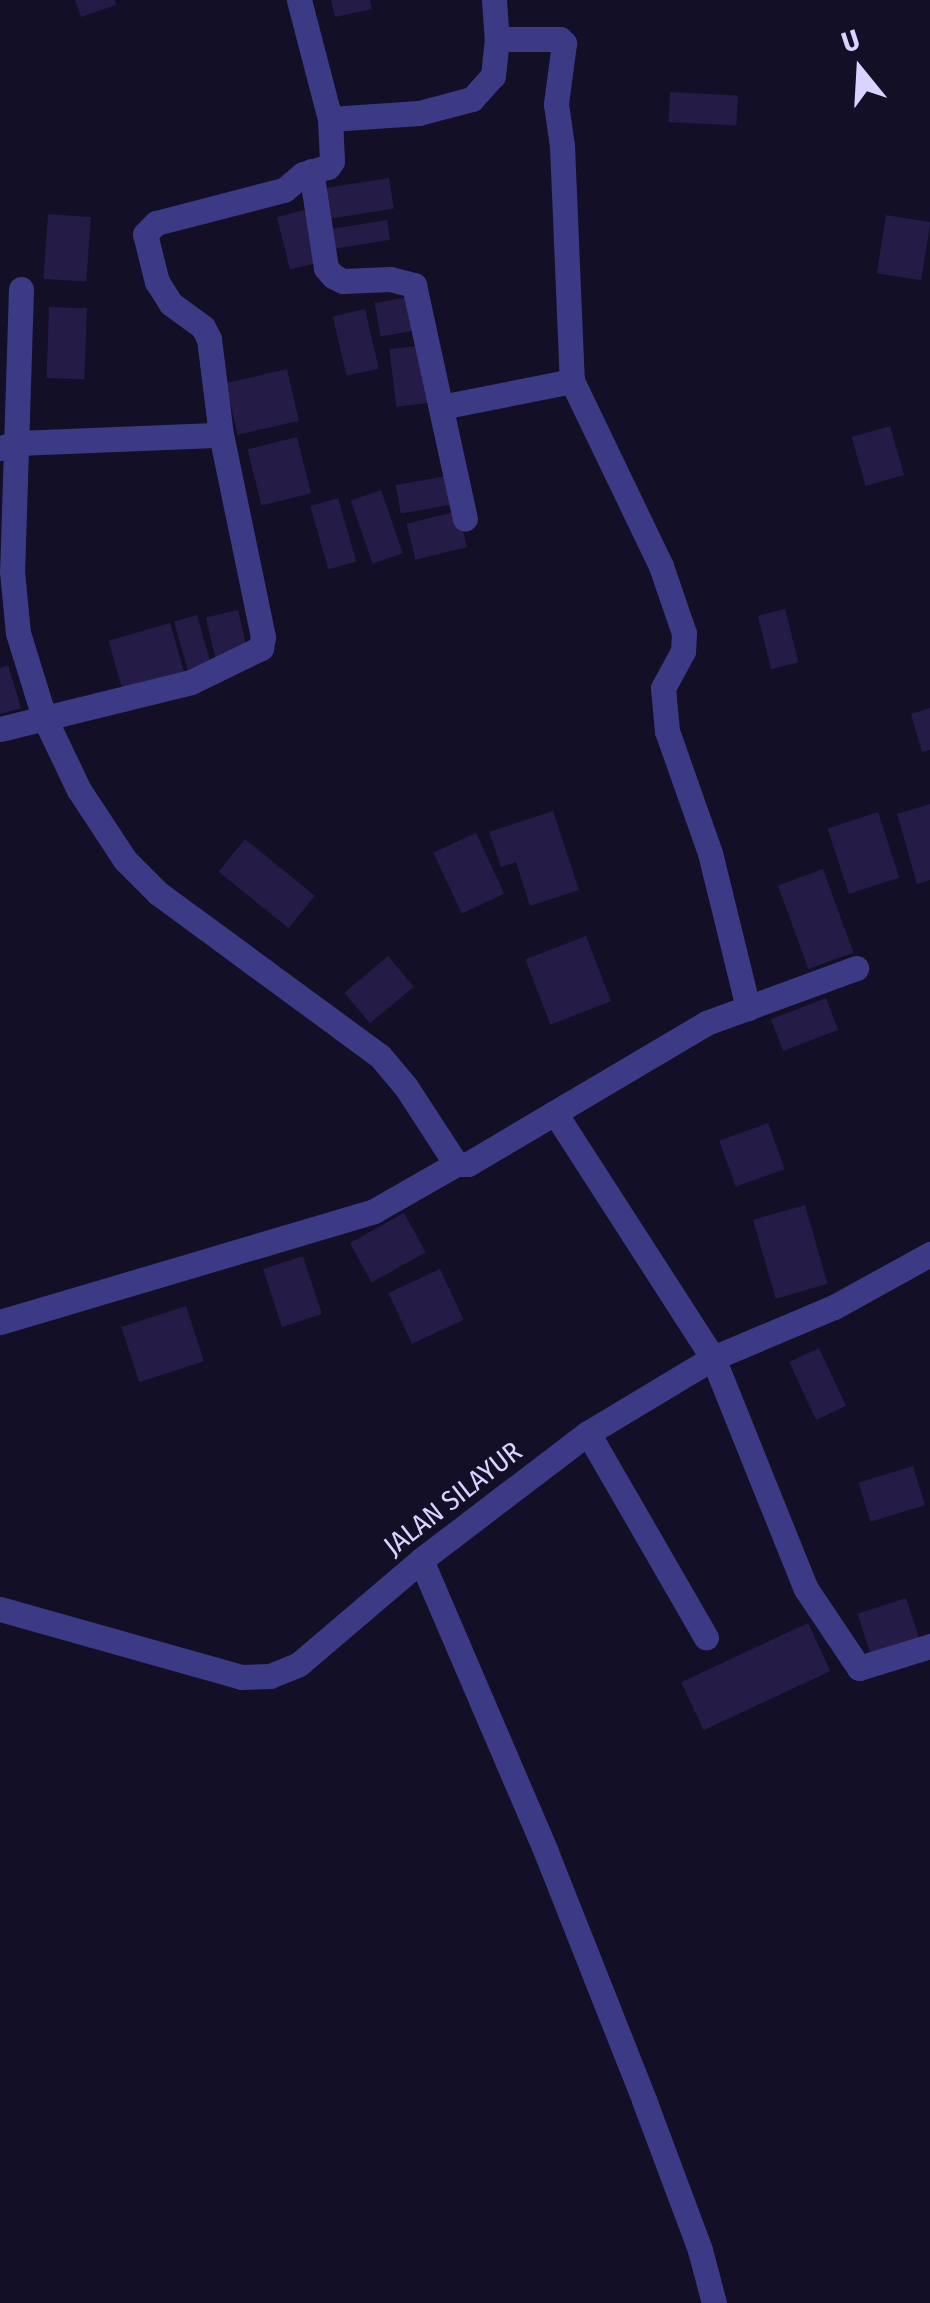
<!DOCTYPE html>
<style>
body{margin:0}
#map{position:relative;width:930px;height:2303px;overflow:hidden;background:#130f26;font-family:"Fira Sans Condensed",sans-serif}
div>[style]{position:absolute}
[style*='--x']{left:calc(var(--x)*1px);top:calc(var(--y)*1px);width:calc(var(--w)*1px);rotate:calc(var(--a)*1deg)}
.building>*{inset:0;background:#241b47;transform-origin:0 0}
.minor>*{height:25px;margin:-12.5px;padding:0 12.5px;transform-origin:12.5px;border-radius:12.5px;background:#3d3a85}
span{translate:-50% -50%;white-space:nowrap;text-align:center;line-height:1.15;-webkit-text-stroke:8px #130f26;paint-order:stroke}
.street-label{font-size:28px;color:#d9d4ff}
.north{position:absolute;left:810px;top:20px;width:100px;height:100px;-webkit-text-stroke:8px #130f26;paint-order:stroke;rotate:342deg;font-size:28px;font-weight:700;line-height:40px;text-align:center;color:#d9d4ff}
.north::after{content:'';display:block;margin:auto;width:35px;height:45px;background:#d9d4ff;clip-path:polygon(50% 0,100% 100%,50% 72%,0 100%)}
</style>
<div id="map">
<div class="building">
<i style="clip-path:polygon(75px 0,115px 0,116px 5px,81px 17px)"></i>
<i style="clip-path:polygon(331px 0,370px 0,372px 9px,335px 17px)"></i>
<i style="left:670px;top:92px;width:68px;height:30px;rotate:3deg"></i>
<i style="left:389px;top:178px;width:31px;height:66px;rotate:81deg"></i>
<i style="left:305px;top:210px;width:54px;height:29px;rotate:76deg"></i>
<i style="left:48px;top:214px;width:43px;height:65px;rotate:4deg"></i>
<i style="left:886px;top:215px;width:45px;height:59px;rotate:9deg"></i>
<i style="left:387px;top:220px;width:20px;height:60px;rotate:81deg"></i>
<i style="left:409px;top:297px;width:34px;height:35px;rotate:80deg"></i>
<i style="left:49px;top:307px;width:38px;height:71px;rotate:2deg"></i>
<i style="left:365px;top:309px;width:61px;height:33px;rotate:77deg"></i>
<i style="left:424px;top:345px;width:58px;height:35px;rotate:83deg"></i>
<i style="left:287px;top:369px;width:53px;height:63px;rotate:77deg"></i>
<i style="left:890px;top:426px;width:51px;height:40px;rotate:74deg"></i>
<i style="left:297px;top:437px;width:58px;height:51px;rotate:76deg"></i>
<i style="left:447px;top:476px;width:29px;height:52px;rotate:80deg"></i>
<i style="left:381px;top:490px;width:67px;height:32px;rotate:71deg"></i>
<i style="left:338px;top:498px;width:66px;height:29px;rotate:74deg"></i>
<i style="left:458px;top:511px;width:37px;height:53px;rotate:76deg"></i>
<i style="left:785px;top:609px;width:55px;height:28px;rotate:76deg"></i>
<i style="left:238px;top:610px;width:43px;height:33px;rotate:77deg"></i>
<i style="left:197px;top:615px;width:51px;height:24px;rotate:74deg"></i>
<i style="left:170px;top:623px;width:52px;height:64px;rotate:74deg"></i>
<i style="clip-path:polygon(8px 665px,21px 708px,0 714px,0 668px)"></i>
<i style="clip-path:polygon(930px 708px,930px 750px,922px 752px,911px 714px)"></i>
<i style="clip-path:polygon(930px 804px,930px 880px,917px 884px,897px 814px)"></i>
<i style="clip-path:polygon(553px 811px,579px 890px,530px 906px,516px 862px,501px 867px,489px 832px)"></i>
<i style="left:878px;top:812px;width:69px;height:53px;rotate:72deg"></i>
<i style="left:476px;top:833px;width:67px;height:47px;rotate:65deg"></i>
<i style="left:245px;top:839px;width:90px;height:42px;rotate:39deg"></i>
<i style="left:823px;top:869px;width:89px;height:48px;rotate:70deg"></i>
<i style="left:586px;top:936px;width:70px;height:65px;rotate:69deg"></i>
<i style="left:388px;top:956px;width:40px;height:57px;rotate:50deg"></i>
<i style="left:826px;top:998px;width:34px;height:59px;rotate:69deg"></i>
<i style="left:768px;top:1123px;width:49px;height:52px;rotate:70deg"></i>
<i style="left:805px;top:1205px;width:82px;height:54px;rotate:74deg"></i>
<i style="left:404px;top:1213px;width:45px;height:62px;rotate:61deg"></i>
<i style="left:303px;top:1256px;width:61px;height:42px;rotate:72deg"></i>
<i style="left:440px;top:1269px;width:56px;height:57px;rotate:65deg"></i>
<i style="left:186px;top:1306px;width:58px;height:68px;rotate:72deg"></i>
<i style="left:819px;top:1348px;width:64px;height:33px;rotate:65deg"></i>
<i style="left:913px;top:1466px;width:41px;height:57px;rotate:73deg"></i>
<i style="left:906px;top:1598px;width:48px;height:51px;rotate:72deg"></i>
<i style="left:808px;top:1623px;width:53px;height:140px;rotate:65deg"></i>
</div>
<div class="minor">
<i style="--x:299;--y:0;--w:123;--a:75.4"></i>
<i style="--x:330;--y:119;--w:89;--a:-3.9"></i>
<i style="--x:419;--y:113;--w:55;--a:-14.8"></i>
<i style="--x:472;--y:99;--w:31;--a:-48"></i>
<i style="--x:493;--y:76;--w:37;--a:-84"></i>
<i style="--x:494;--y:0;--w:39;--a:86"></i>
<i style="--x:497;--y:39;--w:63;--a:0"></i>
<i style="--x:560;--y:39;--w:6;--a:45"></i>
<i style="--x:564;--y:43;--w:62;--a:97.5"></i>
<i style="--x:556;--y:104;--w:42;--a:81.9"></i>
<i style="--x:562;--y:146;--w:235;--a:87.6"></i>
<i style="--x:572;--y:381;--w:205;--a:64.3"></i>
<i style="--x:661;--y:566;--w:71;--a:71.1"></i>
<i style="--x:684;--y:633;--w:18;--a:93"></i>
<i style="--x:683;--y:651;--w:42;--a:118.4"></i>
<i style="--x:663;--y:688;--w:43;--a:84.7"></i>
<i style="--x:667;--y:731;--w:129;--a:70.6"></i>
<i style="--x:710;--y:853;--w:160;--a:76.2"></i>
<i style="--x:311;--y:171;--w:98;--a:81.2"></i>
<i style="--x:326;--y:268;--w:11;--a:49"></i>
<i style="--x:333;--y:276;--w:11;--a:27"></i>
<i style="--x:343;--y:281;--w:47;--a:-2.4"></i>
<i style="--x:390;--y:279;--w:25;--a:14"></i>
<i style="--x:414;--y:285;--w:239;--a:77.7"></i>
<i style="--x:21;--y:289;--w:282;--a:91.8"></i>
<i style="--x:12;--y:571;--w:62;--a:84.5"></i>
<i style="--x:18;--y:633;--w:88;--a:72.8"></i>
<i style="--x:44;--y:717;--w:81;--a:64.4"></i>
<i style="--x:79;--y:790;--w:84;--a:56.7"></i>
<i style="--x:125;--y:860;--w:47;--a:45"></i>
<i style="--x:158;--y:893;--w:275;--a:36.3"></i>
<i style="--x:380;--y:1056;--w:40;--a:50"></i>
<i style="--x:406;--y:1087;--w:92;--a:57"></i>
<i style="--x:441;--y:407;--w:134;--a:-11.2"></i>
<i style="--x:0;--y:448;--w:19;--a:-16"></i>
<i style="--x:18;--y:443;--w:203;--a:-2.3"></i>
<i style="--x:0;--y:729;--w:197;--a:-13.8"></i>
<i style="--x:191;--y:682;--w:78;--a:-25.9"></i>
<i style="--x:261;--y:648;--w:11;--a:-80"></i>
<i style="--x:263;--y:637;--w:206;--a:-101.7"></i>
<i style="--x:221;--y:435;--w:97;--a:-97.1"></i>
<i style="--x:209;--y:339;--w:13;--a:-117"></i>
<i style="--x:203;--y:327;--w:39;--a:-144"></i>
<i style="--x:171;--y:304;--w:26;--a:-122"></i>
<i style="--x:157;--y:282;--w:49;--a:-104"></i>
<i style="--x:145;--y:234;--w:16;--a:-45"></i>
<i style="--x:156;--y:223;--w:132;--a:-14.5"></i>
<i style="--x:284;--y:190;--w:25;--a:-40"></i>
<i style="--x:303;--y:174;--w:26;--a:-16"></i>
<i style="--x:328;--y:167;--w:7;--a:-56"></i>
<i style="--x:332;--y:161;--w:42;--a:-92.7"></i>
<i style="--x:555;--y:1113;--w:292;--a:57.2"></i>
<i style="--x:713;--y:1358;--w:249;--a:68.1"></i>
<i style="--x:806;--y:1589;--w:95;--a:56.1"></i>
<i style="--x:859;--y:1668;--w:74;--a:-17.2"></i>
<i style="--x:0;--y:1322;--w:390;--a:-16.5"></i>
<i style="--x:374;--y:1211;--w:95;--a:-29.8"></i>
<i style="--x:456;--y:1164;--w:12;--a:0"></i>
<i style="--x:468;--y:1164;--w:277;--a:-30.6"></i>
<i style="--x:706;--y:1023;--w:160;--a:-20.1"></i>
<i style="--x:588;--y:1433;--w:236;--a:60"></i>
<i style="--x:421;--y:1560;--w:318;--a:66.8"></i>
<i style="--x:546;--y:1852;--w:267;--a:68.4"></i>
<i style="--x:644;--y:2100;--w:160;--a:69.5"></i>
<i style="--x:700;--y:2250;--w:55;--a:75.2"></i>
<i style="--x:0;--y:1609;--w:251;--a:15.7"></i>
<i style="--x:242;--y:1677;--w:28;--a:-2"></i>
<i style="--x:270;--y:1676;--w:31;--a:-22"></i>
<i style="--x:299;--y:1664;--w:160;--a:-40.4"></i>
<i style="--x:421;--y:1560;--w:210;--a:-37.3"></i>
<i style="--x:588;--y:1433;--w:146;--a:-31"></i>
<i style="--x:713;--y:1358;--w:131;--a:-22.9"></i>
<i style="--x:834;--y:1307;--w:110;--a:-28.9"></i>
</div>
<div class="street-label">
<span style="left:453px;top:1499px;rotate:-38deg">JALAN SILAYUR</span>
</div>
<div class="north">U</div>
</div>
